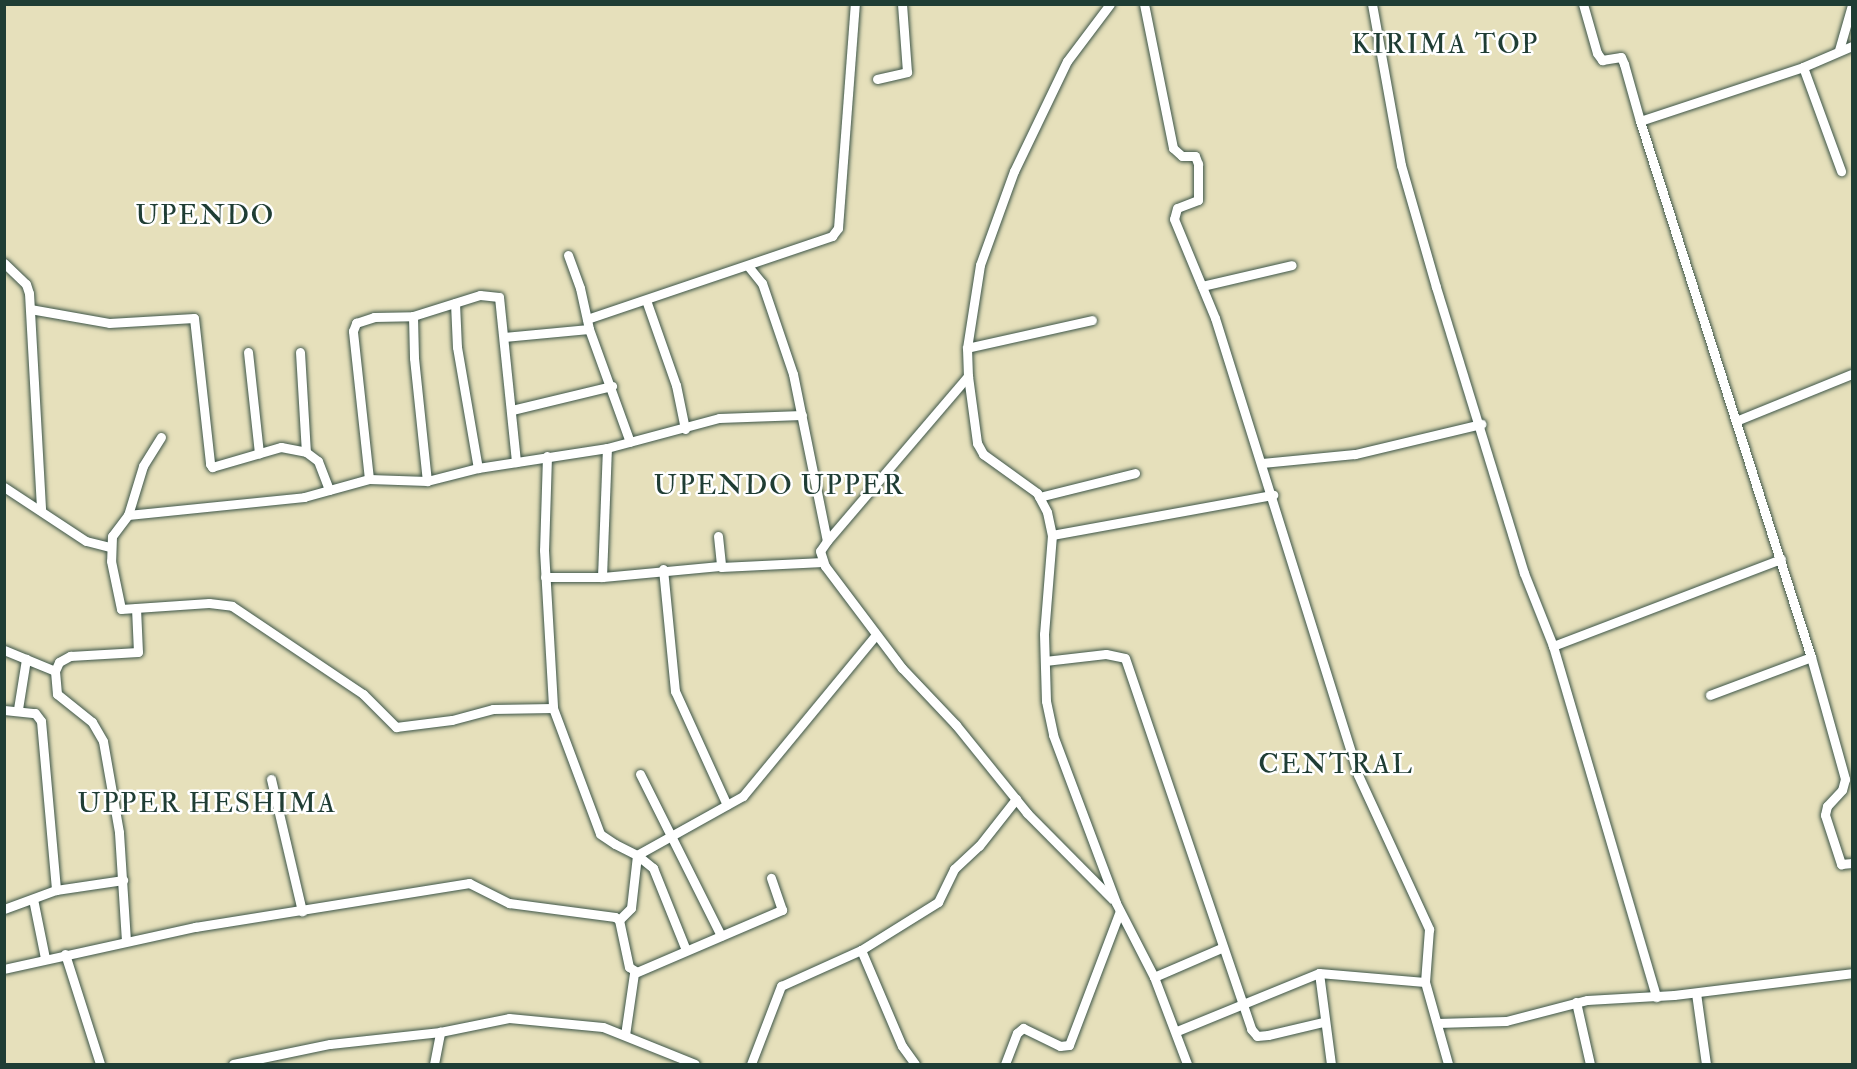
<!DOCTYPE html>
<style>
body{margin:0}
#map{position:relative;width:1857px;height:1069px;overflow:hidden;background:#e6e0bb;font-family:"IM FELL Double Pica",serif}
div>[style]{position:absolute}
[style*='--x']{left:calc(var(--x)*1px);top:calc(var(--y)*1px);width:calc(var(--w)*1px);rotate:calc(var(--a)*1deg)}
.roads{filter:drop-shadow(0 0 2px #3d5548) drop-shadow(0 0 2px #3d5548)}
.minor>*{height:9px;margin:-4.5px;padding:0 4.5px;transform-origin:4.5px;border-radius:4.5px;background:#fff}
span{translate:-50% -50%;white-space:nowrap;text-align:center;line-height:1.15;-webkit-text-stroke:5px #fff;paint-order:stroke}
.quarter-label{font-size:28px;color:#1f3d34;letter-spacing:1.5px}
.frame{position:absolute;inset:0;border:6px solid #1f3d34;pointer-events:none}
</style>
<div id="map">
<div class="roads">
<div class="minor">
<i style="--x:1110;--y:4;--w:71;--a:127"></i>
<i style="--x:1067;--y:61;--w:122;--a:115.7"></i>
<i style="--x:1014;--y:171;--w:100;--a:109.9"></i>
<i style="--x:980;--y:265;--w:84;--a:98.9"></i>
<i style="--x:967;--y:348;--w:28;--a:88"></i>
<i style="--x:968;--y:376;--w:68;--a:82.3"></i>
<i style="--x:977;--y:443;--w:13;--a:61"></i>
<i style="--x:983;--y:454;--w:67;--a:35.8"></i>
<i style="--x:1037;--y:493;--w:21;--a:62"></i>
<i style="--x:1047;--y:512;--w:24;--a:78"></i>
<i style="--x:1052;--y:535;--w:99;--a:94.6"></i>
<i style="--x:1044;--y:634;--w:67;--a:88.3"></i>
<i style="--x:1046;--y:701;--w:35;--a:78"></i>
<i style="--x:1053;--y:735;--w:179;--a:69.4"></i>
<i style="--x:1116;--y:903;--w:83;--a:62.8"></i>
<i style="--x:1154;--y:977;--w:93;--a:69.2"></i>
<i style="--x:1144;--y:4;--w:147;--a:78.6"></i>
<i style="--x:1173;--y:148;--w:12;--a:42"></i>
<i style="--x:1182;--y:156;--w:13;--a:0"></i>
<i style="--x:1195;--y:156;--w:9;--a:69"></i>
<i style="--x:1198;--y:164;--w:36;--a:90"></i>
<i style="--x:1198;--y:200;--w:22;--a:159"></i>
<i style="--x:1177;--y:208;--w:11;--a:105"></i>
<i style="--x:1174;--y:219;--w:107;--a:67.5"></i>
<i style="--x:1215;--y:318;--w:479;--a:72.6"></i>
<i style="--x:1358;--y:775;--w:170;--a:65.2"></i>
<i style="--x:1429;--y:929;--w:53;--a:94.3"></i>
<i style="--x:1425;--y:982;--w:85;--a:74.3"></i>
<i style="--x:1372;--y:4;--w:164;--a:79.8"></i>
<i style="--x:1401;--y:165;--w:127;--a:74"></i>
<i style="--x:1436;--y:287;--w:299;--a:72.9"></i>
<i style="--x:1524;--y:573;--w:79;--a:68.3"></i>
<i style="--x:1553;--y:646;--w:366;--a:73.6"></i>
<i style="--x:1583;--y:4;--w:51;--a:74.1"></i>
<i style="--x:1597;--y:53;--w:9;--a:54"></i>
<i style="--x:1602;--y:60;--w:19;--a:-9"></i>
<i style="--x:1621;--y:57;--w:8;--a:67"></i>
<i style="--x:1624;--y:64;--w:59;--a:74.3"></i>
<i style="--x:1640;--y:121;--w:172;--a:-18.3"></i>
<i style="--x:1803;--y:67;--w:53;--a:-23.2"></i>
<i style="--x:1839;--y:50;--w:47;--a:-73.9"></i>
<i style="--x:1803;--y:67;--w:111;--a:69.9"></i>
<i style="--x:877;--y:79;--w:31;--a:-13"></i>
<i style="--x:907;--y:72;--w:68;--a:-94.2"></i>
<i style="--x:1640;--y:121;--w:563;--a:72.31"></i>
<i style="--x:1811;--y:657;--w:127;--a:74.4"></i>
<i style="--x:1845;--y:779;--w:11;--a:105"></i>
<i style="--x:1842;--y:790;--w:22;--a:133"></i>
<i style="--x:1827;--y:806;--w:9;--a:103"></i>
<i style="--x:1825;--y:815;--w:52;--a:71.9"></i>
<i style="--x:1841;--y:864;--w:11;--a:-5"></i>
<i style="--x:568;--y:255;--w:35;--a:70"></i>
<i style="--x:580;--y:288;--w:42;--a:77.6"></i>
<i style="--x:589;--y:329;--w:120;--a:70.1"></i>
<i style="--x:4;--y:263;--w:30;--a:44"></i>
<i style="--x:26;--y:284;--w:9;--a:72"></i>
<i style="--x:29;--y:293;--w:218;--a:86.8"></i>
<i style="--x:748;--y:266;--w:22;--a:51"></i>
<i style="--x:762;--y:283;--w:96;--a:71.2"></i>
<i style="--x:793;--y:374;--w:170;--a:78.5"></i>
<i style="--x:827;--y:541;--w:12;--a:125"></i>
<i style="--x:820;--y:551;--w:16;--a:72"></i>
<i style="--x:825;--y:566;--w:128;--a:53"></i>
<i style="--x:902;--y:668;--w:79;--a:46.5"></i>
<i style="--x:956;--y:725;--w:113;--a:51.1"></i>
<i style="--x:1027;--y:813;--w:121;--a:45.3"></i>
<i style="--x:1202;--y:286;--w:92;--a:-13.1"></i>
<i style="--x:646;--y:300;--w:90;--a:70.6"></i>
<i style="--x:676;--y:385;--w:45;--a:78.4"></i>
<i style="--x:455;--y:303;--w:44;--a:87.4"></i>
<i style="--x:457;--y:347;--w:123;--a:80.2"></i>
<i style="--x:30;--y:309;--w:80;--a:10"></i>
<i style="--x:109;--y:323;--w:85;--a:-3.4"></i>
<i style="--x:194;--y:318;--w:147;--a:83.7"></i>
<i style="--x:210;--y:464;--w:4;--a:56"></i>
<i style="--x:212;--y:467;--w:72;--a:-16.2"></i>
<i style="--x:281;--y:447;--w:25;--a:11"></i>
<i style="--x:306;--y:452;--w:15;--a:37"></i>
<i style="--x:318;--y:461;--w:31;--a:69"></i>
<i style="--x:413;--y:316;--w:42;--a:88.6"></i>
<i style="--x:414;--y:358;--w:124;--a:84"></i>
<i style="--x:587;--y:319;--w:259;--a:-18.7"></i>
<i style="--x:832;--y:236;--w:10;--a:-53"></i>
<i style="--x:838;--y:228;--w:225;--a:-85.7"></i>
<i style="--x:504;--y:337;--w:85;--a:-5.4"></i>
<i style="--x:967;--y:348;--w:128;--a:-12.6"></i>
<i style="--x:248;--y:352;--w:102;--a:83.8"></i>
<i style="--x:300;--y:352;--w:100;--a:86.6"></i>
<i style="--x:512;--y:410;--w:103;--a:-13.5"></i>
<i style="--x:1736;--y:421;--w:125;--a:-22.1"></i>
<i style="--x:161;--y:437;--w:34;--a:122"></i>
<i style="--x:143;--y:466;--w:51;--a:107"></i>
<i style="--x:128;--y:515;--w:26;--a:127"></i>
<i style="--x:112;--y:536;--w:25;--a:92"></i>
<i style="--x:111;--y:561;--w:49;--a:78.2"></i>
<i style="--x:121;--y:609;--w:88;--a:-3.9"></i>
<i style="--x:209;--y:603;--w:23;--a:7"></i>
<i style="--x:232;--y:606;--w:158;--a:33.9"></i>
<i style="--x:363;--y:694;--w:47;--a:45"></i>
<i style="--x:396;--y:727;--w:56;--a:-7.1"></i>
<i style="--x:452;--y:720;--w:42;--a:-15"></i>
<i style="--x:493;--y:709;--w:60;--a:-1"></i>
<i style="--x:547;--y:456;--w:94;--a:91.8"></i>
<i style="--x:544;--y:550;--w:158;--a:86.7"></i>
<i style="--x:553;--y:708;--w:134;--a:69.5"></i>
<i style="--x:600;--y:834;--w:18;--a:34"></i>
<i style="--x:615;--y:844;--w:25;--a:27"></i>
<i style="--x:637;--y:855;--w:121;--a:-29.1"></i>
<i style="--x:743;--y:796;--w:207;--a:-50.5"></i>
<i style="--x:1262;--y:463;--w:93;--a:-5.5"></i>
<i style="--x:1355;--y:454;--w:130;--a:-13.4"></i>
<i style="--x:369;--y:479;--w:149;--a:-96.2"></i>
<i style="--x:353;--y:331;--w:9;--a:-69"></i>
<i style="--x:356;--y:323;--w:19;--a:-18"></i>
<i style="--x:374;--y:317;--w:39;--a:-1"></i>
<i style="--x:413;--y:316;--w:70;--a:-17.4"></i>
<i style="--x:480;--y:295;--w:19;--a:6"></i>
<i style="--x:499;--y:297;--w:166;--a:84.1"></i>
<i style="--x:4;--y:487;--w:98;--a:33.4"></i>
<i style="--x:86;--y:541;--w:25;--a:14"></i>
<i style="--x:1039;--y:497;--w:99;--a:-14"></i>
<i style="--x:128;--y:515;--w:177;--a:-5.8"></i>
<i style="--x:304;--y:497;--w:67;--a:-15.5"></i>
<i style="--x:369;--y:479;--w:58;--a:2"></i>
<i style="--x:427;--y:481;--w:53;--a:-14.3"></i>
<i style="--x:478;--y:468;--w:131;--a:-8.8"></i>
<i style="--x:607;--y:448;--w:116;--a:-15"></i>
<i style="--x:719;--y:418;--w:83;--a:-2.1"></i>
<i style="--x:1052;--y:535;--w:225;--a:-10.3"></i>
<i style="--x:718;--y:536;--w:31;--a:84"></i>
<i style="--x:721;--y:567;--w:102;--a:-2.8"></i>
<i style="--x:827;--y:541;--w:217;--a:-49.5"></i>
<i style="--x:663;--y:569;--w:123;--a:84.4"></i>
<i style="--x:675;--y:691;--w:125;--a:65.5"></i>
<i style="--x:545;--y:577;--w:57;--a:0"></i>
<i style="--x:602;--y:577;--w:119;--a:-5.3"></i>
<i style="--x:602;--y:577;--w:129;--a:-87.8"></i>
<i style="--x:1553;--y:646;--w:244;--a:-20.9"></i>
<i style="--x:4;--y:650;--w:55;--a:22.4"></i>
<i style="--x:1045;--y:661;--w:61;--a:-6.5"></i>
<i style="--x:1106;--y:654;--w:19;--a:12"></i>
<i style="--x:1125;--y:658;--w:392;--a:71.2"></i>
<i style="--x:1251;--y:1029;--w:9;--a:49"></i>
<i style="--x:1257;--y:1036;--w:11;--a:-5"></i>
<i style="--x:1268;--y:1035;--w:57;--a:-13.3"></i>
<i style="--x:1710;--y:695;--w:108;--a:-20.6"></i>
<i style="--x:18;--y:709;--w:51;--a:-80.9"></i>
<i style="--x:4;--y:710;--w:31;--a:6"></i>
<i style="--x:35;--y:713;--w:10;--a:53"></i>
<i style="--x:41;--y:721;--w:170;--a:84.9"></i>
<i style="--x:640;--y:774;--w:181;--a:63.4"></i>
<i style="--x:271;--y:779;--w:136;--a:76.8"></i>
<i style="--x:33;--y:899;--w:60;--a:78.5"></i>
<i style="--x:4;--y:909;--w:55;--a:-20.1"></i>
<i style="--x:56;--y:890;--w:68;--a:-8.5"></i>
<i style="--x:619;--y:920;--w:17;--a:-45"></i>
<i style="--x:631;--y:908;--w:53;--a:-83.5"></i>
<i style="--x:637;--y:855;--w:21;--a:39"></i>
<i style="--x:653;--y:868;--w:88;--a:68.1"></i>
<i style="--x:126;--y:941;--w:109;--a:-93.7"></i>
<i style="--x:119;--y:832;--w:92;--a:-100"></i>
<i style="--x:103;--y:741;--w:22;--a:-120"></i>
<i style="--x:92;--y:722;--w:45;--a:-141.3"></i>
<i style="--x:57;--y:694;--w:23;--a:-95"></i>
<i style="--x:55;--y:671;--w:10;--a:-66"></i>
<i style="--x:59;--y:662;--w:13;--a:-29"></i>
<i style="--x:70;--y:656;--w:68;--a:-3.4"></i>
<i style="--x:138;--y:652;--w:44;--a:-92.6"></i>
<i style="--x:861;--y:950;--w:104;--a:66.9"></i>
<i style="--x:902;--y:1046;--w:22;--a:54"></i>
<i style="--x:65;--y:954;--w:115;--a:72.3"></i>
<i style="--x:4;--y:969;--w:196;--a:-12.4"></i>
<i style="--x:195;--y:927;--w:278;--a:-9.1"></i>
<i style="--x:469;--y:883;--w:45;--a:26.6"></i>
<i style="--x:509;--y:903;--w:107;--a:7.5"></i>
<i style="--x:615;--y:917;--w:5;--a:37"></i>
<i style="--x:619;--y:920;--w:48;--a:78"></i>
<i style="--x:629;--y:967;--w:9;--a:32"></i>
<i style="--x:637;--y:972;--w:158;--a:-23.2"></i>
<i style="--x:782;--y:910;--w:34;--a:-109"></i>
<i style="--x:1319;--y:973;--w:92;--a:82.5"></i>
<i style="--x:1154;--y:977;--w:73;--a:-23.4"></i>
<i style="--x:1696;--y:993;--w:72;--a:82"></i>
<i style="--x:1576;--y:1002;--w:64;--a:77.3"></i>
<i style="--x:1437;--y:1023;--w:69;--a:-1.7"></i>
<i style="--x:1506;--y:1021;--w:84;--a:-14.5"></i>
<i style="--x:1587;--y:1000;--w:87;--a:-3.3"></i>
<i style="--x:1674;--y:995;--w:179;--a:-7"></i>
<i style="--x:1177;--y:1031;--w:153;--a:-22.2"></i>
<i style="--x:1319;--y:973;--w:106;--a:4.9"></i>
<i style="--x:625;--y:1035;--w:63;--a:-81.7"></i>
<i style="--x:233;--y:1064;--w:99;--a:-11.7"></i>
<i style="--x:330;--y:1044;--w:111;--a:-6.2"></i>
<i style="--x:440;--y:1032;--w:70;--a:-11.5"></i>
<i style="--x:509;--y:1018;--w:94;--a:5.5"></i>
<i style="--x:603;--y:1027;--w:99;--a:21.9"></i>
<i style="--x:434;--y:1064;--w:33;--a:-79"></i>
<i style="--x:751;--y:1064;--w:84;--a:-69"></i>
<i style="--x:781;--y:986;--w:88;--a:-24.2"></i>
<i style="--x:861;--y:950;--w:91;--a:-31.9"></i>
<i style="--x:938;--y:902;--w:37;--a:-64"></i>
<i style="--x:954;--y:869;--w:34;--a:-43"></i>
<i style="--x:979;--y:846;--w:60;--a:-51.8"></i>
<i style="--x:1005;--y:1064;--w:33;--a:-69"></i>
<i style="--x:1017;--y:1033;--w:8;--a:-40"></i>
<i style="--x:1023;--y:1028;--w:41;--a:25.9"></i>
<i style="--x:1060;--y:1046;--w:9;--a:-6"></i>
<i style="--x:1069;--y:1045;--w:143;--a:-69.2"></i>
</div>
</div>
<div class="quarter-label">
<span style="left:1445px;top:45px">KIRIMA TOP</span>
<span style="left:205px;top:216px">UPENDO</span>
<span style="left:779px;top:486px">UPENDO UPPER</span>
<span style="left:1336px;top:765px">CENTRAL</span>
<span style="left:207px;top:804px">UPPER HESHIMA</span>
</div>
<div class="frame"></div>
</div>
